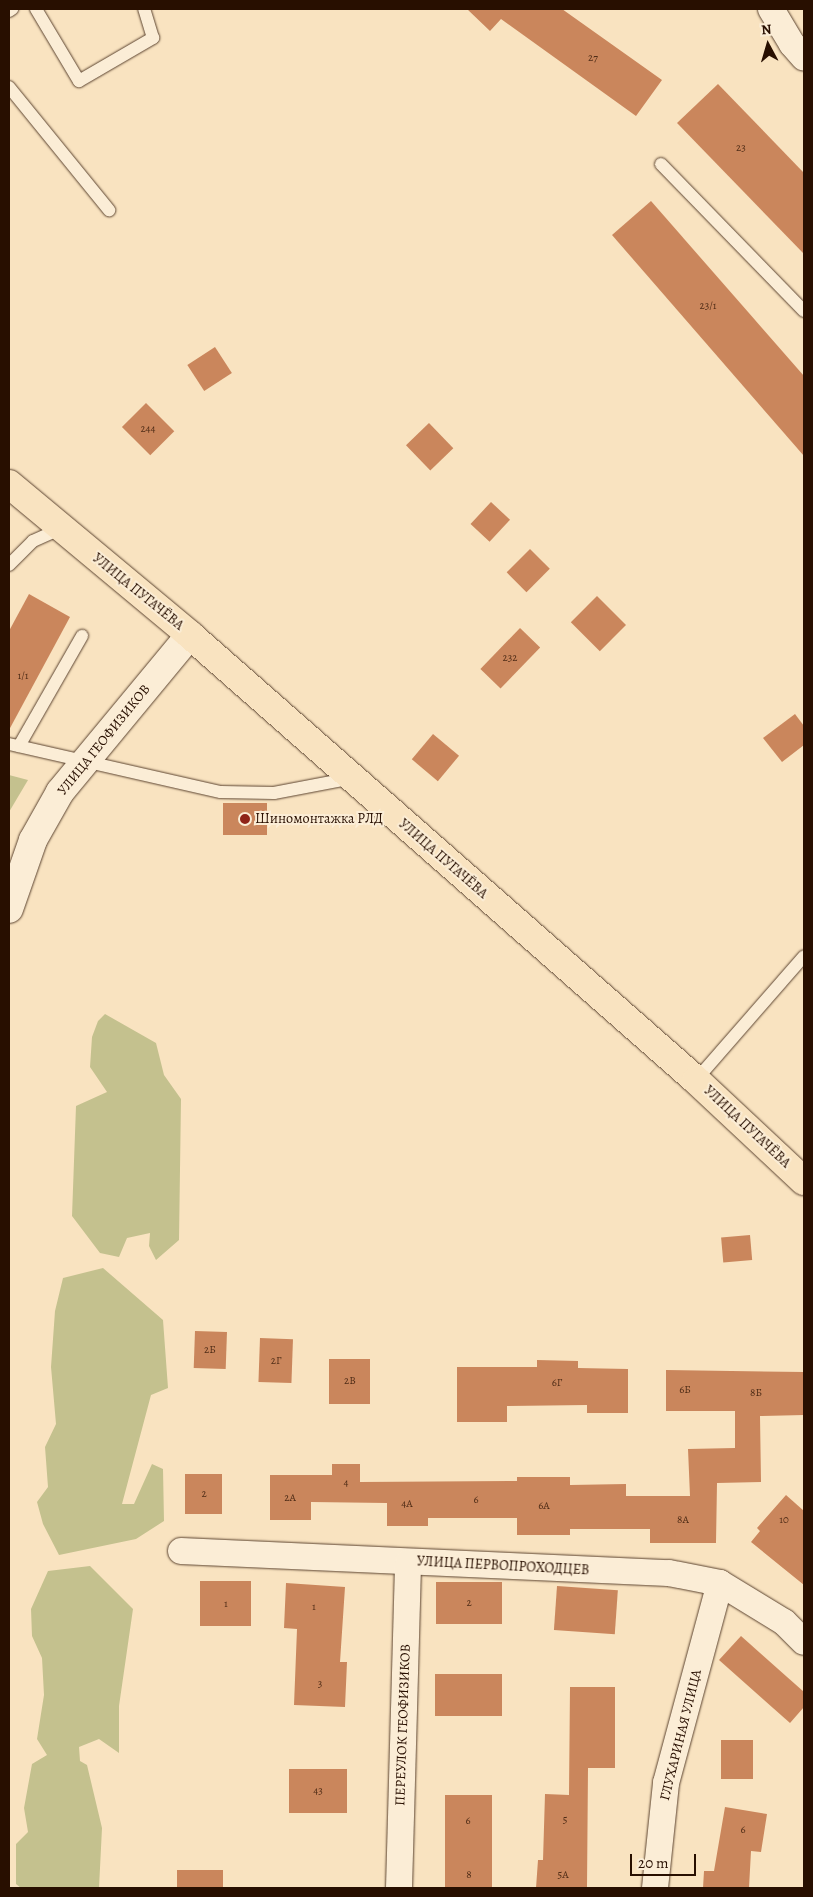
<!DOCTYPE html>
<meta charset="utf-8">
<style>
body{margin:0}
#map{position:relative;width:813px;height:1897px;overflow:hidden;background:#f9e3c0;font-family:Alegreya,serif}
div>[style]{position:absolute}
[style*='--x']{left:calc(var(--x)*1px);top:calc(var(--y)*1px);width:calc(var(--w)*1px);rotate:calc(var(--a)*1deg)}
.green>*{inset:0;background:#c4c18e}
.building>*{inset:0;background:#ca865c;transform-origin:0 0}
.roads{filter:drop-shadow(0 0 1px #5c4430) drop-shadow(0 0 1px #5c4430)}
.lane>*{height:12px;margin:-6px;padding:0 6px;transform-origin:6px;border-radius:6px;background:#fbedd6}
.street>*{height:26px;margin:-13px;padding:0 13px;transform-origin:13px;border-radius:13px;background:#fbedd6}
.secondary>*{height:28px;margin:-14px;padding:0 14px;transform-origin:14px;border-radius:14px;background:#fbedd6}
.primary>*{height:28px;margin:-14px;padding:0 14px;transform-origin:14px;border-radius:14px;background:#f9e3c0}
.dots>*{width:14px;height:14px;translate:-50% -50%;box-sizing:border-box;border:2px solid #fbedd6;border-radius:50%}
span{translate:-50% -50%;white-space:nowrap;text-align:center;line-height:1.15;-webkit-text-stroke:4px #fbedd6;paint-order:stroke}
.number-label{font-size:11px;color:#502d17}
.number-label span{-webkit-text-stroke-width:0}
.street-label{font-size:14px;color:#280f00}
.poi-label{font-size:14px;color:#280f00}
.left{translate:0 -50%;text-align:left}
.frame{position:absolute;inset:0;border:10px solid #280f00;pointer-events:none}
.north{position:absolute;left:743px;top:20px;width:50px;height:50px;-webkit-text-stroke:4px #fbedd6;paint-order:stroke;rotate:354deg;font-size:14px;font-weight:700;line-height:20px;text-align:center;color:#280f00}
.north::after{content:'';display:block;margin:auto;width:18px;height:22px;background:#280f00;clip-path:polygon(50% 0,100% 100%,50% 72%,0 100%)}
.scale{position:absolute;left:630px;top:1854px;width:66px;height:22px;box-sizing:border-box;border:2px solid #280f00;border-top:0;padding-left:6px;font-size:15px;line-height:18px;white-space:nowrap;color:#280f00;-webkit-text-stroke:4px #fbedd6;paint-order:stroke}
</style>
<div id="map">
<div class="green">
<i style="clip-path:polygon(9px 775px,28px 780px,9px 812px)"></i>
<i style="clip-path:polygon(105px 1014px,156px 1043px,164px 1075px,181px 1099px,179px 1240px,156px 1260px,149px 1246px,150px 1233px,127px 1238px,119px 1257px,100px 1253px,72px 1216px,76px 1106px,107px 1092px,90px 1067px,92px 1037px,98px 1021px)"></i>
<i style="clip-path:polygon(103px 1268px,163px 1320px,168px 1388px,151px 1395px,122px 1504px,134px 1504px,152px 1464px,163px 1469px,164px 1521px,136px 1539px,59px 1555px,43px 1524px,37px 1502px,48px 1487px,45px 1447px,56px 1424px,51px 1367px,55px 1311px,63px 1278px)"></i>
<i style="clip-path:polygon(90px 1566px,133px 1609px,119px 1706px,119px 1753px,99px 1739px,79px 1747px,80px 1761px,87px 1765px,102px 1828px,99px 1888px,21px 1888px,16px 1884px,16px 1844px,28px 1832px,24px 1808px,32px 1764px,47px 1755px,37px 1739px,44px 1695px,42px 1658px,32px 1636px,31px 1609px,48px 1571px)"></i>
</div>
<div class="building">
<i style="clip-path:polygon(467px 9px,562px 9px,662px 80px,636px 116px,501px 19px,490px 31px)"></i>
<i style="clip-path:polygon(718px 84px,804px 173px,804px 254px,677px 123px)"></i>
<i style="clip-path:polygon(651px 201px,804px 376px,804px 456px,612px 235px)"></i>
<i style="left:215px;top:347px;width:31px;height:33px;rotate:57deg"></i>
<i style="left:146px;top:403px;width:40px;height:34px;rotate:45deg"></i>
<i style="left:429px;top:423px;width:35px;height:32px;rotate:46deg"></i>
<i style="left:491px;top:502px;width:26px;height:30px;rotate:43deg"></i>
<i style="left:530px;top:549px;width:28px;height:33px;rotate:45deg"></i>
<i style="clip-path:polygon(29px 594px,70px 617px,9px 730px,9px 631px)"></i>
<i style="left:597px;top:596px;width:41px;height:37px;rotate:45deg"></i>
<i style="left:520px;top:628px;width:28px;height:57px;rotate:44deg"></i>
<i style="clip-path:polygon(795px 714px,804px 726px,804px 745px,782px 762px,763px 738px)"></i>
<i style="left:433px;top:734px;width:34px;height:33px;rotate:40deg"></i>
<i style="left:223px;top:803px;width:44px;height:32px"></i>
<i style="left:750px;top:1235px;width:25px;height:29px;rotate:85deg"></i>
<i style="left:195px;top:1331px;width:32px;height:37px;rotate:2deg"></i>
<i style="left:260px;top:1338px;width:33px;height:44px;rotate:2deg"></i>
<i style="left:329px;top:1359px;width:41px;height:45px"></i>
<i style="clip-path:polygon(537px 1360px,578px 1361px,578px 1368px,628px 1369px,628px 1413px,587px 1413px,587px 1405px,507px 1406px,507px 1422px,457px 1422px,457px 1367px,537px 1367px)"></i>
<i style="clip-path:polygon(666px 1370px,804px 1372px,804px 1415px,760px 1416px,761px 1482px,717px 1483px,716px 1543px,650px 1543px,650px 1529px,570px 1529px,570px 1535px,517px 1535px,517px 1518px,428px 1518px,428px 1526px,387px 1526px,387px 1503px,311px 1502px,311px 1520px,270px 1520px,270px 1475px,332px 1475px,332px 1464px,360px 1464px,360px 1482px,517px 1481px,517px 1477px,570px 1477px,570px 1485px,626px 1484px,626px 1496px,690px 1496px,688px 1449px,735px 1448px,735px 1411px,666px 1411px)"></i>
<i style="left:222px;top:1474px;width:40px;height:37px;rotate:90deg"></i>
<i style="clip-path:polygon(786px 1495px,804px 1511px,804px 1585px,751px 1542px,760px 1531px,757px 1528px)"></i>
<i style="left:251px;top:1581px;width:45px;height:51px;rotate:90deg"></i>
<i style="left:436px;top:1582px;width:66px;height:42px"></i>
<i style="clip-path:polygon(286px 1583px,345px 1587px,340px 1662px,347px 1662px,345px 1707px,294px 1705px,297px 1629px,284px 1628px)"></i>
<i style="left:557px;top:1586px;width:61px;height:44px;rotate:4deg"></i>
<i style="clip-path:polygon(741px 1636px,804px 1692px,804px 1707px,790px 1723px,719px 1660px)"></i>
<i style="left:435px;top:1674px;width:67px;height:42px"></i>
<i style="clip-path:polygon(570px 1687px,615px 1687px,615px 1768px,588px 1768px,587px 1888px,536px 1888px,538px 1860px,543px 1860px,545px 1794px,569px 1795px)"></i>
<i style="left:721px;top:1740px;width:32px;height:39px"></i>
<i style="left:289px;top:1769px;width:58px;height:44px"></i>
<i style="left:445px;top:1795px;width:47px;height:93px"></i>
<i style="clip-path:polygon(725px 1807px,767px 1814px,761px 1852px,751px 1851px,749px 1888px,703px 1888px,704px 1871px,714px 1871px)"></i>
<i style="left:177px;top:1870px;width:46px;height:18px"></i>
</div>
<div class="roads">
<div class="lane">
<i style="--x:36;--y:9;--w:84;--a:59.2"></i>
<i style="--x:79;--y:81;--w:86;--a:-30.2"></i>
<i style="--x:153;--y:38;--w:30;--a:-107"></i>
<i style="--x:9;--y:11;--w:4;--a:-34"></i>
<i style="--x:9;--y:87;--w:159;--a:50.9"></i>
<i style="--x:661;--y:164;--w:205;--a:45.8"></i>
<i style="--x:9;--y:565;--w:34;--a:-45"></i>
<i style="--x:33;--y:541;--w:30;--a:-24"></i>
<i style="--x:9;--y:744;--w:217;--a:12.8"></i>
<i style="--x:221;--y:792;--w:53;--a:1.1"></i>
<i style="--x:274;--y:793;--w:80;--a:-10.8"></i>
<i style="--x:19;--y:746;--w:127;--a:-60.2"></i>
<i style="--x:696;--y:1080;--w:164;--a:-48.9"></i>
</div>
<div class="street">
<i style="--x:771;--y:9;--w:41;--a:59"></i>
<i style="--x:792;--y:44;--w:18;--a:49"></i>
<i style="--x:181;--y:1551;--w:488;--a:2.6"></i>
<i style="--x:669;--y:1573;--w:52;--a:11.1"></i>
<i style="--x:720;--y:1583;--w:75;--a:31.4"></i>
<i style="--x:784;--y:1622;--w:28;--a:45"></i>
<i style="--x:399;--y:1888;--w:326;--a:-88.4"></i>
<i style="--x:655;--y:1888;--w:106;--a:-84"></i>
<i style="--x:666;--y:1783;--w:207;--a:-74.9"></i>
</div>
<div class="secondary">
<i style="--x:9;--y:909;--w:73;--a:-70.8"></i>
<i style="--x:33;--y:840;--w:55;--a:-60.6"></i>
<i style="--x:60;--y:792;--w:204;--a:-50.4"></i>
</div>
<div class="primary">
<i style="--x:9;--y:484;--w:236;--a:39.8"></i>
<i style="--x:190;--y:635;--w:674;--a:41.33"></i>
<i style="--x:696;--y:1080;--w:148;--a:43.1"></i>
</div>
</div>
<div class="dots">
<i style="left:245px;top:819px;background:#8f2418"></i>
</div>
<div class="number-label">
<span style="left:593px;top:58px">27</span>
<span style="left:741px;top:148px">23</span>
<span style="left:708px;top:306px">23/1</span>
<span style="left:148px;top:429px">244</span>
<span style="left:510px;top:658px">232</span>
<span style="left:23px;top:676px">1/1</span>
<span style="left:210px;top:1350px">2Б</span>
<span style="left:276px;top:1361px">2Г</span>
<span style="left:350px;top:1381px">2В</span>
<span style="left:557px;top:1383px">6Г</span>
<span style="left:685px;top:1390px">6Б</span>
<span style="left:756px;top:1393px">8Б</span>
<span style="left:346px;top:1483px">4</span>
<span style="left:204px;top:1494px">2</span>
<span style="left:290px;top:1498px">2А</span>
<span style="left:476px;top:1500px">6</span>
<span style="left:407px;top:1504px">4А</span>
<span style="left:544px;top:1506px">6А</span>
<span style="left:683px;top:1520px">8А</span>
<span style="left:784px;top:1520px">10</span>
<span style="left:469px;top:1603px">2</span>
<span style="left:226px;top:1604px">1</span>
<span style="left:314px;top:1607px">1</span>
<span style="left:320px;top:1684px">3</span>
<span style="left:318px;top:1791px">43</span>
<span style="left:565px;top:1820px">5</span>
<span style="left:468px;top:1821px">6</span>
<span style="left:743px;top:1830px">6</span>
<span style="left:469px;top:1875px">8</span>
<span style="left:563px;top:1875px">5А</span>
</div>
<div class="street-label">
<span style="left:138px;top:592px;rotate:39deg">УЛИЦА ПУГАЧЁВА</span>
<span style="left:104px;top:740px;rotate:-51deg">УЛИЦА ГЕОФИЗИКОВ</span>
<span style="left:443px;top:859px;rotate:41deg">УЛИЦА ПУГАЧЁВА</span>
<span style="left:747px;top:1127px;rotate:43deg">УЛИЦА ПУГАЧЁВА</span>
<span style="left:503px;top:1566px;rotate:3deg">УЛИЦА ПЕРВОПРОХОДЦЕВ</span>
<span style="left:403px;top:1725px;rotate:-88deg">ПЕРЕУЛОК ГЕОФИЗИКОВ</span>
<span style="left:681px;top:1735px;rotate:-76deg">ГЛУХАРИНАЯ УЛИЦА</span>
</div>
<div class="poi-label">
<span class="left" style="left:255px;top:819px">Шиномонтажка РЛД</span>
</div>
<div class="frame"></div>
<div class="north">N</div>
<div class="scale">20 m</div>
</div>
